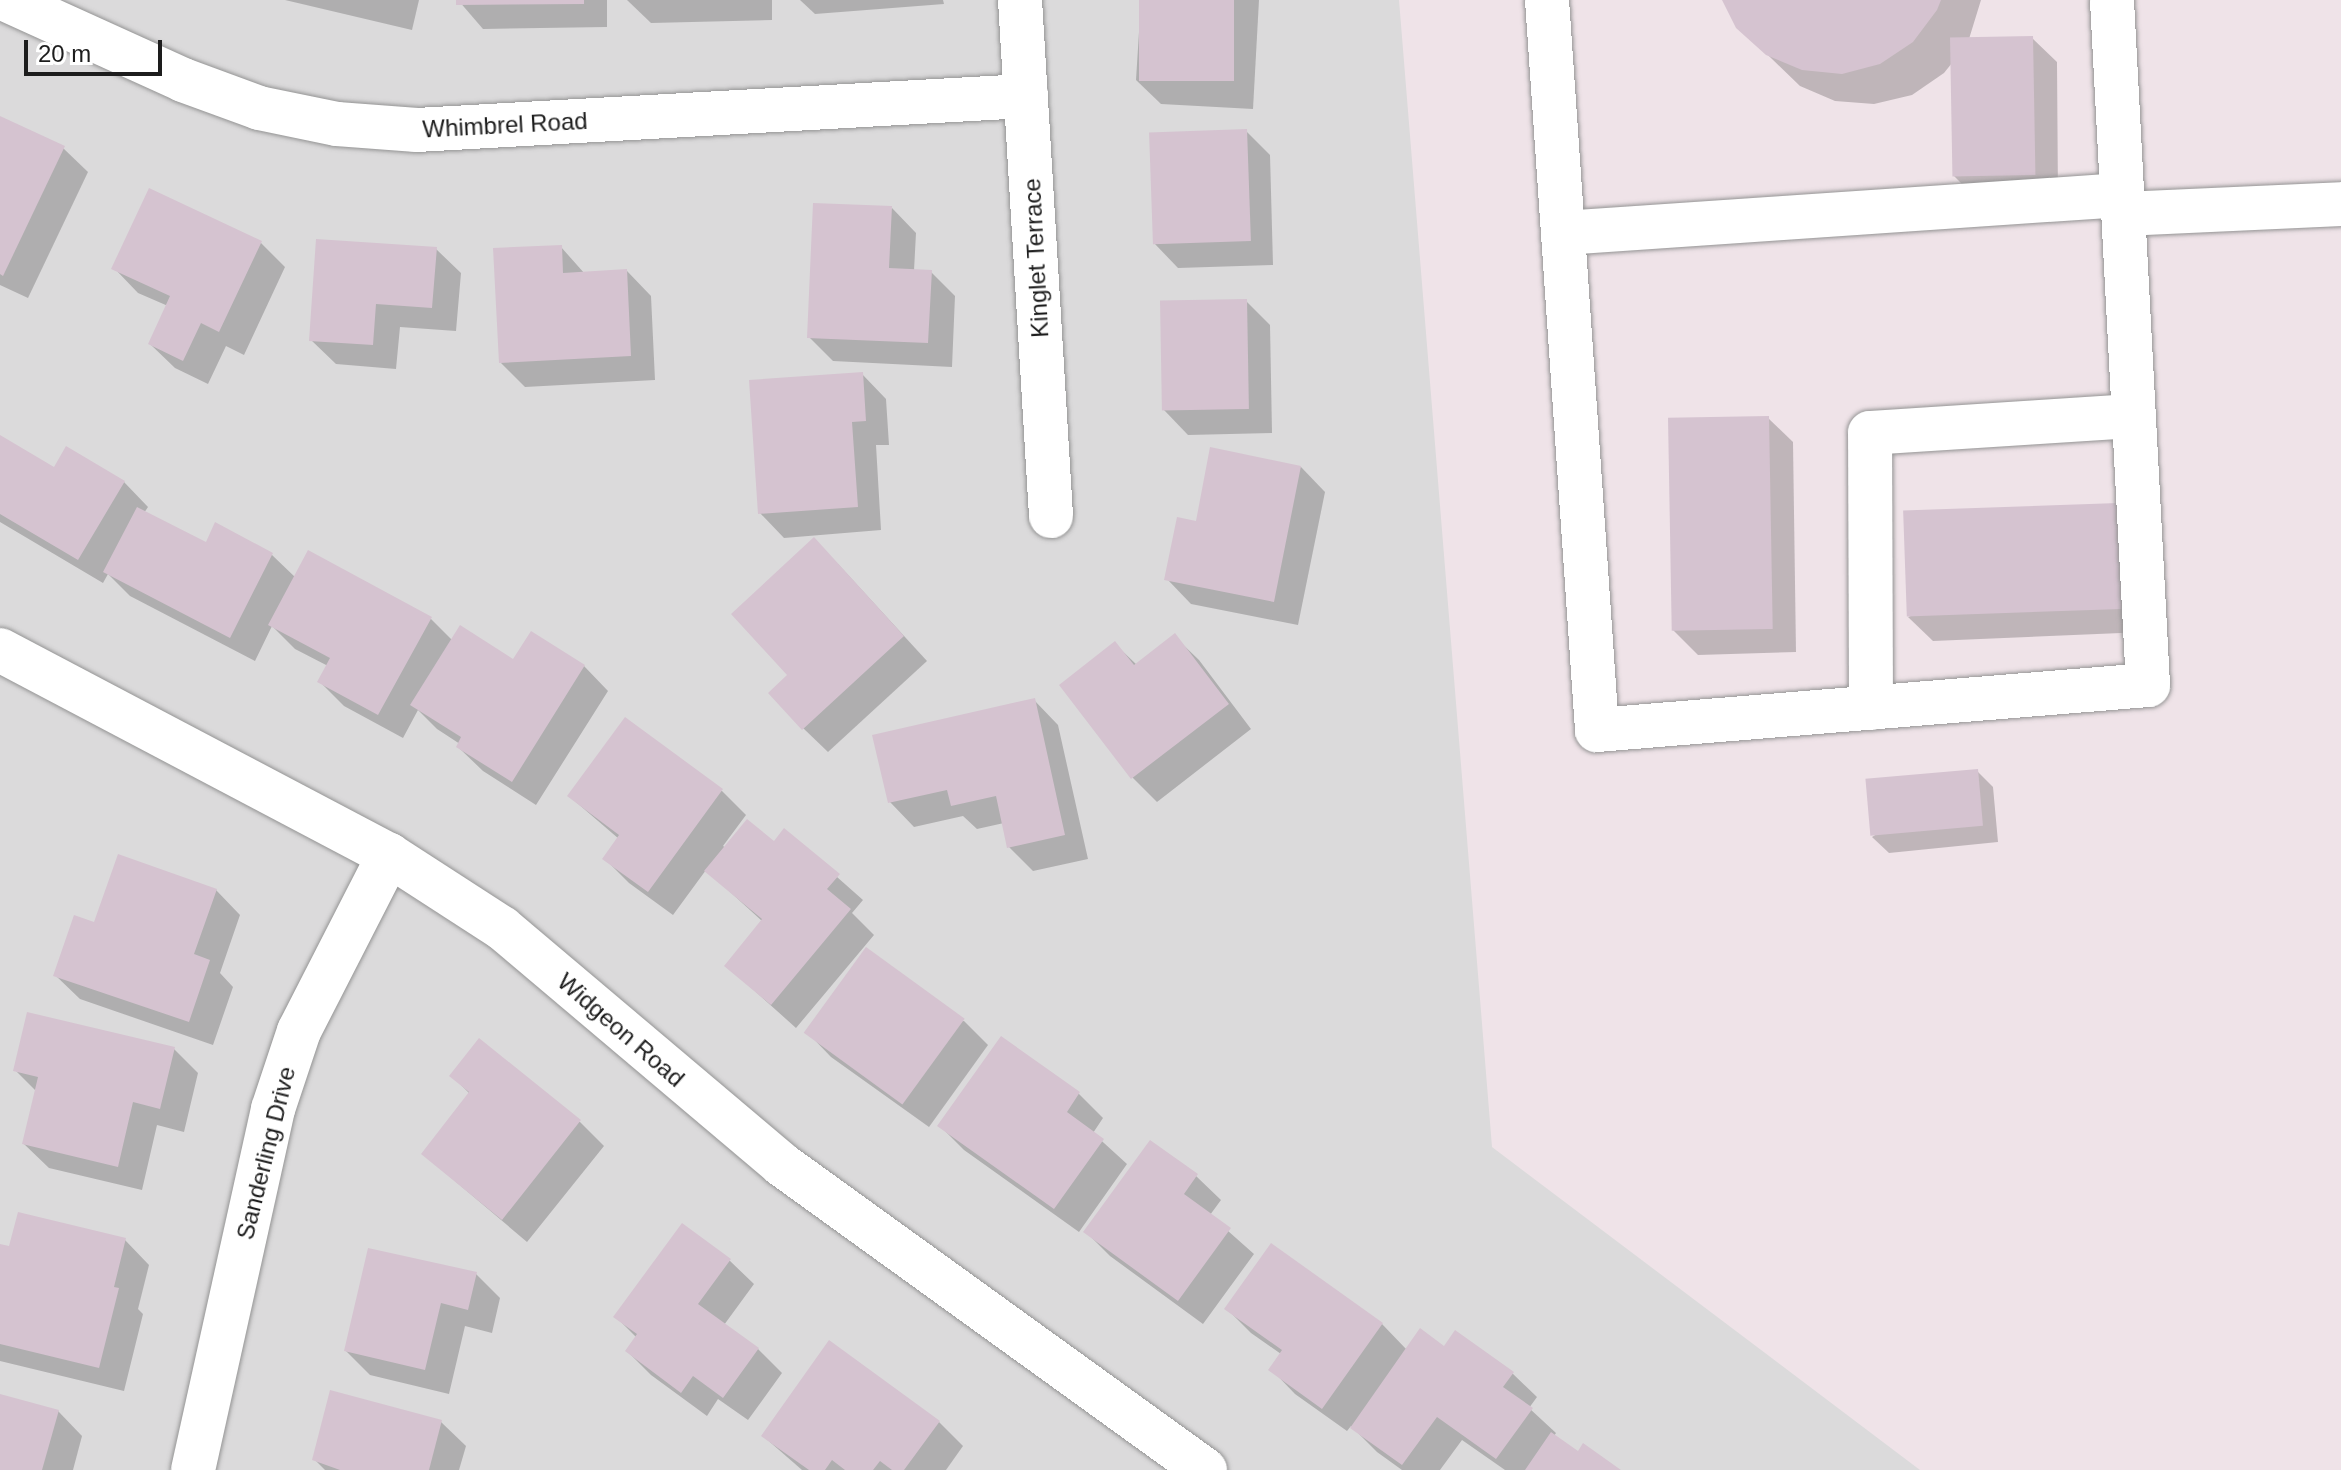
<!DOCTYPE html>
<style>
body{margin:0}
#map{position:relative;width:2341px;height:1470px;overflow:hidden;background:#efe3e8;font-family:Arial,sans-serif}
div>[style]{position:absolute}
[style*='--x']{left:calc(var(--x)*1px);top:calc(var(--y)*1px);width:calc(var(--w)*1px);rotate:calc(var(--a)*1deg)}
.residential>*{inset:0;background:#dbdadb}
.shadow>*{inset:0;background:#0003}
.building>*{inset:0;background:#d5c3d0;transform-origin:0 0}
.roads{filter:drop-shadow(0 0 2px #949494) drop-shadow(0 0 2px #949494)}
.minor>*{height:44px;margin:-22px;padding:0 22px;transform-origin:22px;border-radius:22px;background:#fff}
span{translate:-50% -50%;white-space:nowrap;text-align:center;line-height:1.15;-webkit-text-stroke:6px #fff;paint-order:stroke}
.street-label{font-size:24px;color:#1d1d1d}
.scale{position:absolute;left:24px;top:40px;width:138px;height:36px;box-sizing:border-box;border:4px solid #1d1d1d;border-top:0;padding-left:10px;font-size:24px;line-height:28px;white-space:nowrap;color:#1d1d1d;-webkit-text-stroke:6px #fff;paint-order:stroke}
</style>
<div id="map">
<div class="residential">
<i style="clip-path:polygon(0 0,1399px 0,1492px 1147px,1920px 1470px,0 1470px)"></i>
</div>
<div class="shadow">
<i style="clip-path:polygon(285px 0,419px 0,412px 30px)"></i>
<i style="clip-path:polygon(458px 0,607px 0,607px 27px,483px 29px)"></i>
<i style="clip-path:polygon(627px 0,772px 0,772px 20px,651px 23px)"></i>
<i style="clip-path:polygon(800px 0,943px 0,944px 4px,815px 14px)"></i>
<i style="clip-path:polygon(1141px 0,1259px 0,1253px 109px,1161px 104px,1136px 80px)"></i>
<i style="clip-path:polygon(1724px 0,1981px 0,1969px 39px,2032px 38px,2057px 62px,2058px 198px,1978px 200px,1954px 176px,1952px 63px,1944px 73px,1912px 95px,1874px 104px,1835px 101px,1800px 86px,1738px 26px)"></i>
<i style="clip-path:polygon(0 121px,63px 148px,88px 172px,28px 298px,0 285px)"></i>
<i style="clip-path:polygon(1246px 131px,1270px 155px,1273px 265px,1178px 268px,1154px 243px)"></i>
<i style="clip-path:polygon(892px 208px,916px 233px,914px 271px,931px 272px,955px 296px,952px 367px,833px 361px,809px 337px)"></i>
<i style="clip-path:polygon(261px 243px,285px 267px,244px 355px,226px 346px,208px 384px,175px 368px,150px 344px,168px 306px,138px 293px,114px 268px)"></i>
<i style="clip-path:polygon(561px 247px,585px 274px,627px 271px,651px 296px,655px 380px,525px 387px,501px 363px)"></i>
<i style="clip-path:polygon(436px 249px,461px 273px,456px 331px,400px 327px,396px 369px,336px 364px,311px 340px)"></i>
<i style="clip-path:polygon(1246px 301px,1270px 325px,1272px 433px,1188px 435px,1164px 410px)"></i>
<i style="clip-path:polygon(862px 374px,886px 399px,889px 445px,876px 445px,881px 530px,784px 538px,760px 513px)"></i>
<i style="clip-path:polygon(1768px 418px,1793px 442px,1796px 652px,1698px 655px,1673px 630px)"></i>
<i style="clip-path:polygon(0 437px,55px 470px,124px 482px,148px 507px,144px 513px,206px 545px,272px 555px,296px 578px,430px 618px,453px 641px,514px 661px,584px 666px,608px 691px,536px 805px,483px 771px,458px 747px,460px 744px,437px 729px,418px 710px,403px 738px,344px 706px,320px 682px,328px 666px,295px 649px,272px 626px,255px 661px,130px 596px,108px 574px,103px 583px,0 522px)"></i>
<i style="clip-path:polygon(1301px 467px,1325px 492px,1298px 625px,1191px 604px,1167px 579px,1197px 524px)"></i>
<i style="clip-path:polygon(2141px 530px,2145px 632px,1933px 641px,1908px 617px)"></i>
<i style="clip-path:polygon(838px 564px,927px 661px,828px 752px,803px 728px,790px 676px)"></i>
<i style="clip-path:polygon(1174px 636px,1199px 660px,1251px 729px,1157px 802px,1133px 778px,1062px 685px,1115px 644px,1137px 665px)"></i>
<i style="clip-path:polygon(1034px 700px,1058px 725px,1088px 859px,1033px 871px,1009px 847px,1004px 823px,977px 829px,963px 816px,914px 827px,890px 802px)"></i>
<i style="clip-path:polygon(1977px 771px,1993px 787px,1998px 842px,1889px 853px,1872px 837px)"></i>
<i style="clip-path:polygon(722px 791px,746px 815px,723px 846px,726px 848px,774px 844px,785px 831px,863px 900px,852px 913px,874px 935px,796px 1028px,727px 966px,762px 921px,706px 870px,673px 915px,629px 883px,605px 859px,619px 839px,569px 796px)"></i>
<i style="clip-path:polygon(216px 890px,240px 915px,220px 973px,233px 987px,213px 1045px,80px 999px,55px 975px,96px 925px)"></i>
<i style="clip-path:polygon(964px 1021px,988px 1045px,929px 1127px,831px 1057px,807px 1032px)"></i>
<i style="clip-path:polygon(1001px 1039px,1079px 1094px,1103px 1118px,1093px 1133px,1127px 1164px,1079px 1232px,964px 1150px,940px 1126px)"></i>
<i style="clip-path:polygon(174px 1049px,198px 1073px,184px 1132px,157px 1125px,142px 1190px,49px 1168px,24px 1144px,37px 1092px,15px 1070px)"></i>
<i style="clip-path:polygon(452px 1076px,580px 1122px,604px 1146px,527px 1242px,423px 1154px,470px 1094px)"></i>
<i style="clip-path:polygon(1196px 1176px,1221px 1200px,1210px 1215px,1254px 1254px,1203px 1324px,1110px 1256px,1086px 1232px)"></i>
<i style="clip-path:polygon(125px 1240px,149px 1265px,138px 1309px,143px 1314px,124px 1391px,0 1361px,0 1246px,11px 1248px)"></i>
<i style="clip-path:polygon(729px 1260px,754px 1284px,724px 1325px,758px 1349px,782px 1373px,748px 1420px,718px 1399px,707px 1416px,651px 1375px,627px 1351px,637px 1338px,616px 1317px)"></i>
<i style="clip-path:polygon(476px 1274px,500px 1298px,492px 1333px,465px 1326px,449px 1394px,370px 1375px,346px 1351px)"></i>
<i style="clip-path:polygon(1227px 1309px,1382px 1324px,1407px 1350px,1445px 1348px,1512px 1373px,1537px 1397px,1529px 1408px,1556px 1433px,1554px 1436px,1578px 1453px,1618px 1470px,1505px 1470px,1462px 1440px,1440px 1470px,1402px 1470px,1377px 1452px,1351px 1426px,1347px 1431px,1295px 1394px,1271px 1369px,1281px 1354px,1251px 1333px)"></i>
<i style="clip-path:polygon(0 1396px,58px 1411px,82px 1436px,73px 1470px,0 1470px)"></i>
<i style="clip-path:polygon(441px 1422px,466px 1446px,459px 1470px,325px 1470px,314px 1459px)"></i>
<i style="clip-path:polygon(939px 1422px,963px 1446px,946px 1470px,802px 1470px,763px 1436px)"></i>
</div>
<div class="building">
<i style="clip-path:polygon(456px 0,584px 0,584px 4px,456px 5px)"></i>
<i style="left:1139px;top:0;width:95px;height:81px"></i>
<i style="clip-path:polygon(1722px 0,1941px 0,1937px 10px,1913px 42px,1880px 64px,1842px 74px,1802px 70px,1766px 55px,1736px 28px)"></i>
<i style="left:2033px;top:36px;width:139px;height:83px;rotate:89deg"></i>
<i style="clip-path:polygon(0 116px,65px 146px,3px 276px,0 274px)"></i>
<i style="left:1247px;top:129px;width:112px;height:98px;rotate:88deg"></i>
<i style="clip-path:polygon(149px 188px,262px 241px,219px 332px,201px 323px,183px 361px,148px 344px,170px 296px,111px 269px)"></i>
<i style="clip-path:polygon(813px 203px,892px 206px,889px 268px,932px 270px,928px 343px,807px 338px)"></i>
<i style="clip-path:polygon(316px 239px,437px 247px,432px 308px,376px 304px,373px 345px,309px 341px)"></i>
<i style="clip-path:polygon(562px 245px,563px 273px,627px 269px,631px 356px,499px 363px,493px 248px)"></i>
<i style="left:1247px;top:299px;width:110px;height:87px;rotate:89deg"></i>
<i style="clip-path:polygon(863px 372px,866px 421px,852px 422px,858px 507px,758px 514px,749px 380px)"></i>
<i style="left:1769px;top:416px;width:213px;height:101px;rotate:89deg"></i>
<i style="clip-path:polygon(0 435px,54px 467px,66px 446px,125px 481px,78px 560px,0 514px)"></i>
<i style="clip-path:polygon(1210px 447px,1301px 466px,1274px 602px,1164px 580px,1177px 517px,1196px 521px)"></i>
<i style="left:2118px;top:503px;width:106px;height:215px;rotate:88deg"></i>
<i style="clip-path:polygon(137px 507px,206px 542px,215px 522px,273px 553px,230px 638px,103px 572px)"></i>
<i style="clip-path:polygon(814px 537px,904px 636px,802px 730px,768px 693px,787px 675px,731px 614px)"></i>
<i style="clip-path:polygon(308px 550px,432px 617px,378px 715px,317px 682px,330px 658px,268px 625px)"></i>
<i style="clip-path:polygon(460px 625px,513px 659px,531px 631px,585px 665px,512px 782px,456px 747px,461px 737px,410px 705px)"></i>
<i style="clip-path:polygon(1175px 633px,1229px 704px,1131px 779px,1059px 685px,1115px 641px,1134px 665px)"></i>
<i style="clip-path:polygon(1035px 698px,1065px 835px,1007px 848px,996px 796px,951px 806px,947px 790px,888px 803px,872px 735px)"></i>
<i style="clip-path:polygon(625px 717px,723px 789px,648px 892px,602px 859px,619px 835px,567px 796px)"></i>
<i style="left:1978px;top:769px;width:57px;height:113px;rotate:85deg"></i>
<i style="clip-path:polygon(747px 819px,774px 841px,784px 828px,840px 874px,827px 889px,851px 909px,771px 1005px,724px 966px,762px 919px,704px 871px)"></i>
<i style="clip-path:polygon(118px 854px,217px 889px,194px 954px,210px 960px,189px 1022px,53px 976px,74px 915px,94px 922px)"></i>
<i style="left:866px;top:947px;width:122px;height:106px;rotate:36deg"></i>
<i style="clip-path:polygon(27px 1012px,175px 1047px,160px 1109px,133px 1102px,118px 1167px,22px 1144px,38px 1077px,13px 1071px)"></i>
<i style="clip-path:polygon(1001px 1036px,1080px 1092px,1067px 1112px,1104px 1139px,1054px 1209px,937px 1126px)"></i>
<i style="clip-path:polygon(479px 1038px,581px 1120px,502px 1220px,421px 1154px,469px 1092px,449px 1076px)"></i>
<i style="clip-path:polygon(1150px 1140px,1198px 1174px,1184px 1194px,1231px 1228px,1178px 1301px,1083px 1232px)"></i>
<i style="clip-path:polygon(18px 1212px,126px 1238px,114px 1287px,119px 1288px,99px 1368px,0 1344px,0 1244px,9px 1246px)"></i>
<i style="clip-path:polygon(682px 1223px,731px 1259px,698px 1304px,759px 1348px,723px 1398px,693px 1376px,681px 1393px,625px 1351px,637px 1334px,613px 1317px)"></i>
<i style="clip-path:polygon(1271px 1243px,1383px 1323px,1322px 1409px,1268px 1370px,1282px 1350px,1224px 1309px)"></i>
<i style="clip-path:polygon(368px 1248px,477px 1272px,468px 1310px,441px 1303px,425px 1370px,344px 1351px)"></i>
<i style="clip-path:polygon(1420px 1328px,1444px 1346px,1455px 1330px,1514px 1372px,1503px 1387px,1533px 1408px,1496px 1459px,1437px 1417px,1402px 1465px,1350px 1428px)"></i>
<i style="clip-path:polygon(829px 1340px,940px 1421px,904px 1470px,892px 1470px,880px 1461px,873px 1470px,845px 1470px,832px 1460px,825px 1470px,809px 1470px,761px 1436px)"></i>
<i style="clip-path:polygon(330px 1390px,442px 1420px,429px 1470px,340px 1470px,312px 1460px)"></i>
<i style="clip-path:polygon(0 1394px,59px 1410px,42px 1470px,0 1470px)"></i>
<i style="clip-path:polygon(1551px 1432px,1578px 1451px,1583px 1443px,1621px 1470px,1525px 1470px)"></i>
</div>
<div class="roads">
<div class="minor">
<i style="--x:7;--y:0;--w:193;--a:24.4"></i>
<i style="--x:183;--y:80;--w:81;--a:20.2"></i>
<i style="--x:259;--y:108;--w:80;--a:11.6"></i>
<i style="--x:337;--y:124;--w:80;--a:4.3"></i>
<i style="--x:417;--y:130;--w:610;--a:-3.2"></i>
<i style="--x:1020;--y:0;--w:517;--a:86.56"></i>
<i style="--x:1547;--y:0;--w:732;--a:86.08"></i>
<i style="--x:1597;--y:730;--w:553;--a:-4.67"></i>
<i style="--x:2148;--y:685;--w:686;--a:-93.01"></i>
<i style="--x:2123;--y:214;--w:218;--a:-2.6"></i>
<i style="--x:1563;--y:233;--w:560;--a:-3.89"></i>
<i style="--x:0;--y:650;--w:440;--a:27.8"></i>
<i style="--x:389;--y:855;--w:135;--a:32.9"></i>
<i style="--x:502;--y:928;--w:365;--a:40.2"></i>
<i style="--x:781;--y:1164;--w:523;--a:35.82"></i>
<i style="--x:1871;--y:708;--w:275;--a:-90.2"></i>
<i style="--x:1870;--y:433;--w:264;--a:-3.7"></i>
<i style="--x:193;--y:1470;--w:370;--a:-77.5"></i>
<i style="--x:273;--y:1109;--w:82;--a:-71.6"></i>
<i style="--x:299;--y:1031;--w:198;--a:-62.9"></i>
</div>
</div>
<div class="street-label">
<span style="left:505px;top:125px;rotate:-3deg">Whimbrel Road</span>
<span style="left:1036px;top:258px;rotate:-93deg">Kinglet Terrace</span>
<span style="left:621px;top:1030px;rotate:41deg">Widgeon Road</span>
<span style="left:266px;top:1153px;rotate:-76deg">Sanderling Drive</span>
</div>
<div class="scale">20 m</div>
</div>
